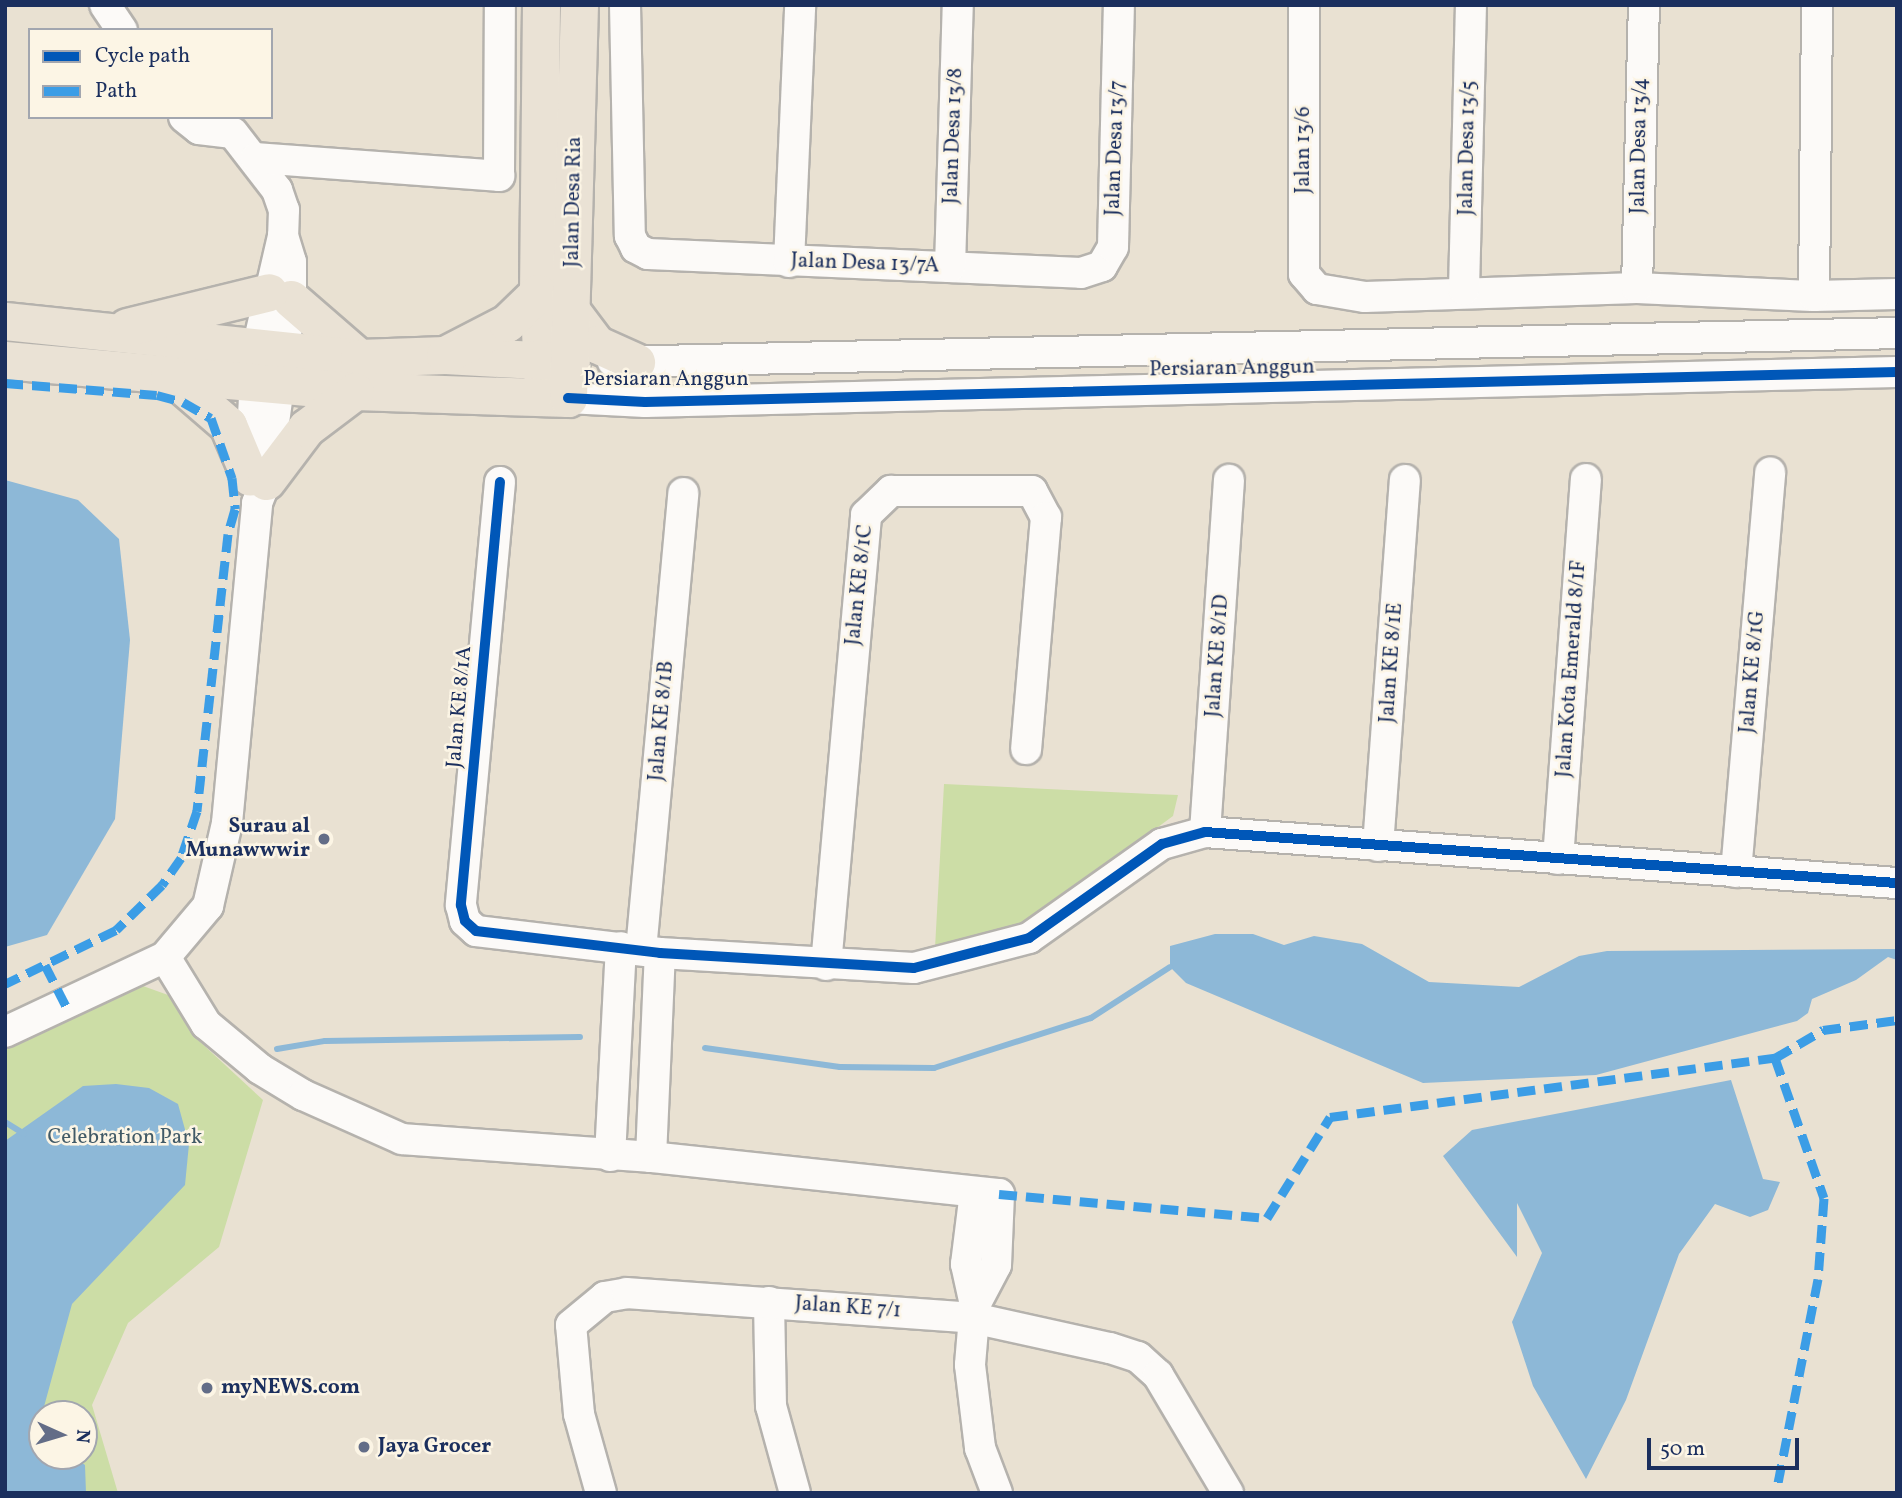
<!DOCTYPE html>
<html>
<head>
<meta charset="utf-8">
<style>
  body { margin:0 }
  #map { position:relative; width:1902px; height:1498px; overflow:hidden; background:#e9e1d2; font-family:Vollkorn,serif }
  div>[style] { position:absolute }
  .green>* { inset:0; background:#ccdda6 }
  .water>* { inset:0; background:#8db8d7 }
  .stream>* { height:6px; margin:-3px; padding:0 3px; transform-origin:3px; border-radius:3px; background:#8db8d7 }
  .roads { filter:drop-shadow(2px 0 #b5b2ad) drop-shadow(-2px 0 #b5b2ad) drop-shadow(0 2px #b5b2ad) drop-shadow(0 -2px #b5b2ad) }
  .minor>* { height:30px; margin:-15px; padding:0 15px; transform-origin:15px; border-radius:15px; background:#fcfaf8 }
  .major>* { height:37px; margin:-18.5px; padding:0 18.5px; transform-origin:18.5px; border-radius:18.5px; background:#eae2d5 }
  .quiet>* { height:9px; margin-top:-4.5px; transform-origin:0; background:repeating-linear-gradient(90deg,#3b9de6 0 18px,transparent 0 27px) }
  .cycleway>* { height:10px; margin:-5px; padding:0 5px; transform-origin:5px; border-radius:5px; background:#0057b8 }
  .dots>* { width:19px; height:19px; translate:-50% -50%; box-sizing:border-box; border:4px solid #fcf5e5; border-radius:50% }
  span { translate:-50% -50%; white-space:nowrap; text-align:center; line-height:1.15; -webkit-text-stroke:5px #fcf5e5; paint-order:stroke }
  .street-label { font-size:21px; color:#1b2f5e }
  .poi-label { font-size:21px; color:#1b2f5e; font-weight:700 }
  .right { translate:-100% -50%; text-align:right }
  .left { translate:0 -50%; text-align:left }
  .park-label { font-size:21px; color:#415a67 }
  .frame { position:absolute; inset:0; border:7px solid #1b2f5e; pointer-events:none }
  .legend { position:absolute; left:28px; top:28px; width:245px; height:91px; box-sizing:border-box; background:#fcf5e5; border:2px solid #a2a6af; margin:0; padding:9px 12px; list-style:none; font-size:21px; color:#1b2f5e }
  .legend li { display:flex; align-items:center; gap:14px; height:35px }
  .legend b { width:35px; border:2px solid #a2a6af }
  .north { position:absolute; left:28px; top:1400px; width:70px; height:70px; box-sizing:border-box; background:#fcf5e5; border:2px solid #a2a6af; border-radius:50%; rotate:94deg; font-size:19px; font-weight:700; line-height:28px; text-align:center; color:#1b2f5e }
  .north::after { content:''; display:block; margin:auto; width:24px; height:32px; background:#636d87; clip-path:polygon(50% 0,100% 100%,50% 72%,0 100%) }
  .scale { position:absolute; left:1647px; top:1438px; width:152px; height:32px; box-sizing:border-box; border:4px solid #1b2f5e; border-top:0; padding-left:9px; font-size:21px; line-height:24px; white-space:nowrap; color:#1b2f5e; -webkit-text-stroke:5px #fcf5e5; paint-order:stroke }
</style>
</head>
<body>
<div id="map">
  <div class="green">
    <div style="clip-path:polygon(944px 784px,1152px 794px,1178px 795px,1173px 816px,1022px 927px,935px 948px)"></div>
    <div style="clip-path:polygon(evenodd,143px 986px,168px 995px,197px 1039px,263px 1100px,219px 1247px,128px 1323px,92px 1405px,118px 1493px,5px 1493px,5px 1047px,123px 991px,143px 986px,42px 1414px,84px 1414px,84px 1456px,42px 1456px,42px 1414px)"></div>
  </div>
  <div class="water">
    <div style="clip-path:polygon(5px 480px,78px 500px,119px 539px,130px 640px,115px 819px,47px 935px,5px 947px)"></div>
    <div style="clip-path:polygon(1215px 934px,1253px 934px,1284px 945px,1314px 936px,1362px 944px,1429px 982px,1519px 987px,1579px 956px,1607px 951px,1897px 949px,1897px 960px,1888px 957px,1856px 980px,1812px 999px,1808px 1013px,1797px 1021px,1596px 1075px,1423px 1083px,1186px 983px,1170px 967px,1170px 946px)"></div>
    <div style="clip-path:polygon(1731px 1080px,1763px 1179px,1780px 1182px,1768px 1210px,1750px 1217px,1715px 1204px,1679px 1254px,1626px 1400px,1586px 1479px,1533px 1386px,1512px 1322px,1542px 1253px,1517px 1203px,1517px 1257px,1443px 1156px,1472px 1130px)"></div>
    <div style="clip-path:polygon(116px 1084px,149px 1088px,178px 1104px,189px 1144px,185px 1185px,72px 1304px,42px 1414px,42px 1456px,72px 1456px,85px 1465px,86px 1493px,5px 1493px,5px 1141px,83px 1086px)"></div>
  </div>
  <div class="stream">
    <div style="left:705px;top:1048px;width:136px;rotate:8deg"></div>
    <div style="left:840px;top:1067px;width:94px;rotate:0.6deg"></div>
    <div style="left:934px;top:1068px;width:165px;rotate:-17.7deg"></div>
    <div style="left:1091px;top:1018px;width:94px;rotate:-32.8deg"></div>
    <div style="left:277px;top:1049px;width:49px;rotate:-9.5deg"></div>
    <div style="left:325px;top:1041px;width:255px;rotate:-0.9deg"></div>
    <div style="left:5px;top:1122px;width:22px;rotate:32deg"></div>
  </div>
  <div class="roads">
    <div class="minor">
      <div style="left:105px;top:5px;width:30px;rotate:56deg"></div>
      <div style="left:625px;top:5px;width:231px;rotate:88.8deg"></div>
      <div style="left:630px;top:236px;width:13px;rotate:63deg"></div>
      <div style="left:636px;top:248px;width:13px;rotate:27deg"></div>
      <div style="left:648px;top:254px;width:433px;rotate:2.5deg"></div>
      <div style="left:1081px;top:273px;width:22px;rotate:-18deg"></div>
      <div style="left:1102px;top:266px;width:22px;rotate:-60deg"></div>
      <div style="left:1113px;top:247px;width:242px;rotate:-88.6deg"></div>
      <div style="left:1304px;top:5px;width:269px;rotate:90deg"></div>
      <div style="left:1304px;top:274px;width:20px;rotate:49deg"></div>
      <div style="left:1317px;top:289px;width:49px;rotate:9.5deg"></div>
      <div style="left:1365px;top:297px;width:272px;rotate:-1.9deg"></div>
      <div style="left:1637px;top:288px;width:177px;rotate:2.6deg"></div>
      <div style="left:1814px;top:296px;width:83px;rotate:-1.4deg"></div>
      <div style="left:184px;top:117px;width:19px;rotate:39deg"></div>
      <div style="left:199px;top:129px;width:34px;rotate:7deg"></div>
      <div style="left:233px;top:133px;width:72px;rotate:52.3deg"></div>
      <div style="left:277px;top:190px;width:21px;rotate:71deg"></div>
      <div style="left:284px;top:210px;width:26px;rotate:92deg"></div>
      <div style="left:283px;top:236px;width:116px;rotate:103deg"></div>
      <div style="left:257px;top:349px;width:116px;rotate:93.5deg"></div>
      <div style="left:256px;top:158px;width:244px;rotate:4.2deg"></div>
      <div style="left:499px;top:176px;width:171px;rotate:-89.7deg"></div>
      <div style="left:789px;top:262px;width:257px;rotate:-87.5deg"></div>
      <div style="left:950px;top:267px;width:262px;rotate:-88.3deg"></div>
      <div style="left:1637px;top:288px;width:283px;rotate:-88.6deg"></div>
      <div style="left:1464px;top:290px;width:285px;rotate:-88.6deg"></div>
      <div style="left:1814px;top:296px;width:291px;rotate:-89.4deg"></div>
      <div style="left:613px;top:362px;width:1284px;rotate:-1.29deg"></div>
      <div style="left:568px;top:398px;width:77px;rotate:3deg"></div>
      <div style="left:645px;top:402px;width:1252px;rotate:-1.37deg"></div>
      <div style="left:500px;top:482px;width:425px;rotate:95.3deg"></div>
      <div style="left:461px;top:905px;width:16px;rotate:76deg"></div>
      <div style="left:465px;top:921px;width:15px;rotate:42deg"></div>
      <div style="left:476px;top:931px;width:185px;rotate:6.8deg"></div>
      <div style="left:660px;top:953px;width:254px;rotate:3.4deg"></div>
      <div style="left:914px;top:968px;width:119px;rotate:-14.6deg"></div>
      <div style="left:1029px;top:938px;width:163px;rotate:-35.3deg"></div>
      <div style="left:1162px;top:844px;width:45px;rotate:-15.6deg"></div>
      <div style="left:1205px;top:832px;width:694px;rotate:4.22deg"></div>
      <div style="left:1205px;top:832px;width:353px;rotate:-86.1deg"></div>
      <div style="left:1378px;top:846px;width:367px;rotate:-85.8deg"></div>
      <div style="left:1558px;top:859px;width:381px;rotate:-85.8deg"></div>
      <div style="left:1736px;top:872px;width:401px;rotate:-85.1deg"></div>
      <div style="left:641px;top:950px;width:459px;rotate:-84.7deg"></div>
      <div style="left:165px;top:957px;width:79px;rotate:58.5deg"></div>
      <div style="left:206px;top:1024px;width:70px;rotate:39.8deg"></div>
      <div style="left:260px;top:1069px;width:50px;rotate:31.2deg"></div>
      <div style="left:303px;top:1095px;width:108px;rotate:24deg"></div>
      <div style="left:402px;top:1139px;width:250px;rotate:4.1deg"></div>
      <div style="left:651px;top:1157px;width:350px;rotate:6.1deg"></div>
      <div style="left:999px;top:1194px;width:71px;rotate:92.4deg"></div>
      <div style="left:996px;top:1265px;width:45px;rotate:117.7deg"></div>
      <div style="left:826px;top:965px;width:452px;rotate:-84.9deg"></div>
      <div style="left:866px;top:515px;width:35px;rotate:-44deg"></div>
      <div style="left:891px;top:491px;width:141px"></div>
      <div style="left:1032px;top:491px;width:30px;rotate:62deg"></div>
      <div style="left:1046px;top:517px;width:233px;rotate:94.9deg"></div>
      <div style="left:5px;top:1032px;width:177px;rotate:-25.1deg"></div>
      <div style="left:165px;top:957px;width:67px;rotate:-49.9deg"></div>
      <div style="left:208px;top:906px;width:85px;rotate:-77.1deg"></div>
      <div style="left:227px;top:823px;width:321px;rotate:-84.6deg"></div>
      <div style="left:257px;top:503px;width:24px;rotate:-68deg"></div>
      <div style="left:266px;top:481px;width:184px;rotate:-82.2deg"></div>
      <div style="left:291px;top:299px;width:37px;rotate:-90deg"></div>
      <div style="left:291px;top:262px;width:27px;rotate:-107deg"></div>
      <div style="left:610px;top:1156px;width:209px;rotate:-87deg"></div>
      <div style="left:651px;top:1157px;width:204px;rotate:-87.5deg"></div>
      <div style="left:975px;top:1192px;width:73px;rotate:97.1deg"></div>
      <div style="left:966px;top:1264px;width:42px;rotate:77.6deg"></div>
      <div style="left:975px;top:1305px;width:60px;rotate:94.8deg"></div>
      <div style="left:970px;top:1365px;width:84px;rotate:83.1deg"></div>
      <div style="left:980px;top:1448px;width:48px;rotate:69.3deg"></div>
      <div style="left:769px;top:1302px;width:104px;rotate:88.9deg"></div>
      <div style="left:771px;top:1406px;width:90px;rotate:74.6deg"></div>
      <div style="left:601px;top:1493px;width:82px;rotate:-105.6deg"></div>
      <div style="left:579px;top:1414px;width:89px;rotate:-95.1deg"></div>
      <div style="left:571px;top:1325px;width:44px;rotate:-39.5deg"></div>
      <div style="left:605px;top:1297px;width:22px;rotate:-10deg"></div>
      <div style="left:627px;top:1293px;width:347px;rotate:4.1deg"></div>
      <div style="left:973px;top:1318px;width:140px;rotate:12.4deg"></div>
      <div style="left:1110px;top:1348px;width:29px;rotate:18deg"></div>
      <div style="left:1138px;top:1357px;width:27px;rotate:42deg"></div>
      <div style="left:1158px;top:1375px;width:137px;rotate:59.3deg"></div>
    </div>
    <div class="major">
      <div style="left:541px;top:5px;width:288px;rotate:90.6deg"></div>
      <div style="left:538px;top:293px;width:94px;rotate:87deg"></div>
      <div style="left:291px;top:299px;width:90px;rotate:40.9deg"></div>
      <div style="left:572px;top:312px;width:40px;rotate:53deg"></div>
      <div style="left:596px;top:344px;width:44px;rotate:24.2deg"></div>
      <div style="left:5px;top:321px;width:356px;rotate:6deg"></div>
      <div style="left:359px;top:358px;width:86px;rotate:-2deg"></div>
      <div style="left:445px;top:355px;width:126px;rotate:3.2deg"></div>
      <div style="left:127px;top:327px;width:146px;rotate:-13.8deg"></div>
      <div style="left:445px;top:355px;width:70px;rotate:-27.3deg"></div>
      <div style="left:507px;top:323px;width:43px;rotate:-44.1deg"></div>
      <div style="left:5px;top:360px;width:351px;rotate:5.1deg"></div>
      <div style="left:355px;top:391px;width:213px;rotate:1.9deg"></div>
      <div style="left:568px;top:398px;width:393px;rotate:-88.4deg"></div>
      <div style="left:169px;top:374px;width:78px;rotate:40.8deg"></div>
      <div style="left:228px;top:425px;width:56px;rotate:67.1deg"></div>
      <div style="left:266px;top:481px;width:66px;rotate:-53deg"></div>
      <div style="left:306px;top:428px;width:61px;rotate:-37.1deg"></div>
    </div>
  </div>
  <div class="quiet">
    <div style="left:5px;top:383px;width:152px;rotate:4.5deg"></div>
    <div style="left:157px;top:395px;width:27px;rotate:15deg"></div>
    <div style="left:183px;top:402px;width:32px;rotate:30deg"></div>
    <div style="left:211px;top:418px;width:64px;rotate:70.7deg"></div>
    <div style="left:232px;top:478px;width:31px;rotate:84deg"></div>
    <div style="left:235px;top:509px;width:26px;rotate:106deg"></div>
    <div style="left:228px;top:534px;width:279px;rotate:96.4deg"></div>
    <div style="left:197px;top:811px;width:50px;rotate:108.8deg"></div>
    <div style="left:181px;top:858px;width:33px;rotate:125deg"></div>
    <div style="left:162px;top:885px;width:64px;rotate:135.6deg"></div>
    <div style="left:116px;top:930px;width:123px;rotate:154.1deg"></div>
    <div style="left:45px;top:965px;width:46px;rotate:62.9deg"></div>
    <div style="left:1775px;top:1058px;width:56px;rotate:-30.3deg"></div>
    <div style="left:1823px;top:1030px;width:75px;rotate:-7.7deg"></div>
    <div style="left:999px;top:1194px;width:269px;rotate:5.1deg"></div>
    <div style="left:1267px;top:1218px;width:119px;rotate:-58deg"></div>
    <div style="left:1330px;top:1117px;width:449px;rotate:-7.6deg"></div>
    <div style="left:1775px;top:1058px;width:148px;rotate:70.7deg"></div>
    <div style="left:1824px;top:1198px;width:81px;rotate:94.2deg"></div>
    <div style="left:1818px;top:1279px;width:218px;rotate:101.1deg"></div>
  </div>
  <div class="cycleway">
    <div style="left:568px;top:398px;width:77px;rotate:3deg"></div>
    <div style="left:645px;top:402px;width:1252px;rotate:-1.37deg"></div>
    <div style="left:500px;top:482px;width:425px;rotate:95.3deg"></div>
    <div style="left:461px;top:905px;width:16px;rotate:76deg"></div>
    <div style="left:465px;top:921px;width:15px;rotate:42deg"></div>
    <div style="left:476px;top:931px;width:185px;rotate:6.8deg"></div>
    <div style="left:660px;top:953px;width:254px;rotate:3.4deg"></div>
    <div style="left:914px;top:968px;width:119px;rotate:-14.6deg"></div>
    <div style="left:1029px;top:938px;width:163px;rotate:-35.3deg"></div>
    <div style="left:1162px;top:844px;width:45px;rotate:-15.6deg"></div>
    <div style="left:1205px;top:832px;width:694px;rotate:4.22deg"></div>
  </div>
  <div class="dots">
    <div style="left:324px;top:839px;background:#636d87"></div>
    <div style="left:207px;top:1388px;background:#636d87"></div>
    <div style="left:364px;top:1447px;background:#636d87"></div>
  </div>
  <div class="street-label">
    <span style="left:954px;top:136px;rotate:-88deg">Jalan Desa 13/8</span>
    <span style="left:1640px;top:146px;rotate:-89deg">Jalan Desa 13/4</span>
    <span style="left:1116px;top:148px;rotate:-88deg">Jalan Desa 13/7</span>
    <span style="left:1468px;top:148px;rotate:-89deg">Jalan Desa 13/5</span>
    <span style="left:1304px;top:150px;rotate:-90deg">Jalan 13/6</span>
    <span style="left:574px;top:202px;rotate:-89deg">Jalan Desa Ria</span>
    <span style="left:865px;top:264px;rotate:2deg">Jalan Desa 13/7A</span>
    <span style="left:1232px;top:369px;rotate:-1deg">Persiaran Anggun</span>
    <span style="left:666px;top:380px">Persiaran Anggun</span>
    <span style="left:860px;top:585px;rotate:-84deg">Jalan KE 8/1C</span>
    <span style="left:1218px;top:656px;rotate:-86deg">Jalan KE 8/1D</span>
    <span style="left:1392px;top:663px;rotate:-86deg">Jalan KE 8/1E</span>
    <span style="left:1572px;top:669px;rotate:-86deg">Jalan Kota Emerald 8/1F</span>
    <span style="left:1753px;top:672px;rotate:-85deg">Jalan KE 8/1G</span>
    <span style="left:460px;top:707px;rotate:-85deg">Jalan KE 8/1A</span>
    <span style="left:662px;top:721px;rotate:-85deg">Jalan KE 8/1B</span>
    <span style="left:848px;top:1308px;rotate:4deg">Jalan KE 7/1</span>
  </div>
  <div class="poi-label">
    <span class="right" style="left:310px;top:839px">Surau al<br>Munawwwir</span>
    <span class="left" style="left:221px;top:1388px">myNEWS.com</span>
    <span class="left" style="left:378px;top:1447px">Jaya Grocer</span>
  </div>
  <div class="park-label">
    <span style="left:125px;top:1138px">Celebration Park</span>
  </div>
  <div class="frame"></div>
  <ul class="legend">
  <li><b style="height:9px;background:#0057b8"></b>Cycle path</li>
  <li><b style="height:9px;background:#3b9de6"></b>Path</li>
  </ul>
  <div class="north">N</div>
  <div class="scale">50 m</div>
</div>
</body>
</html>
